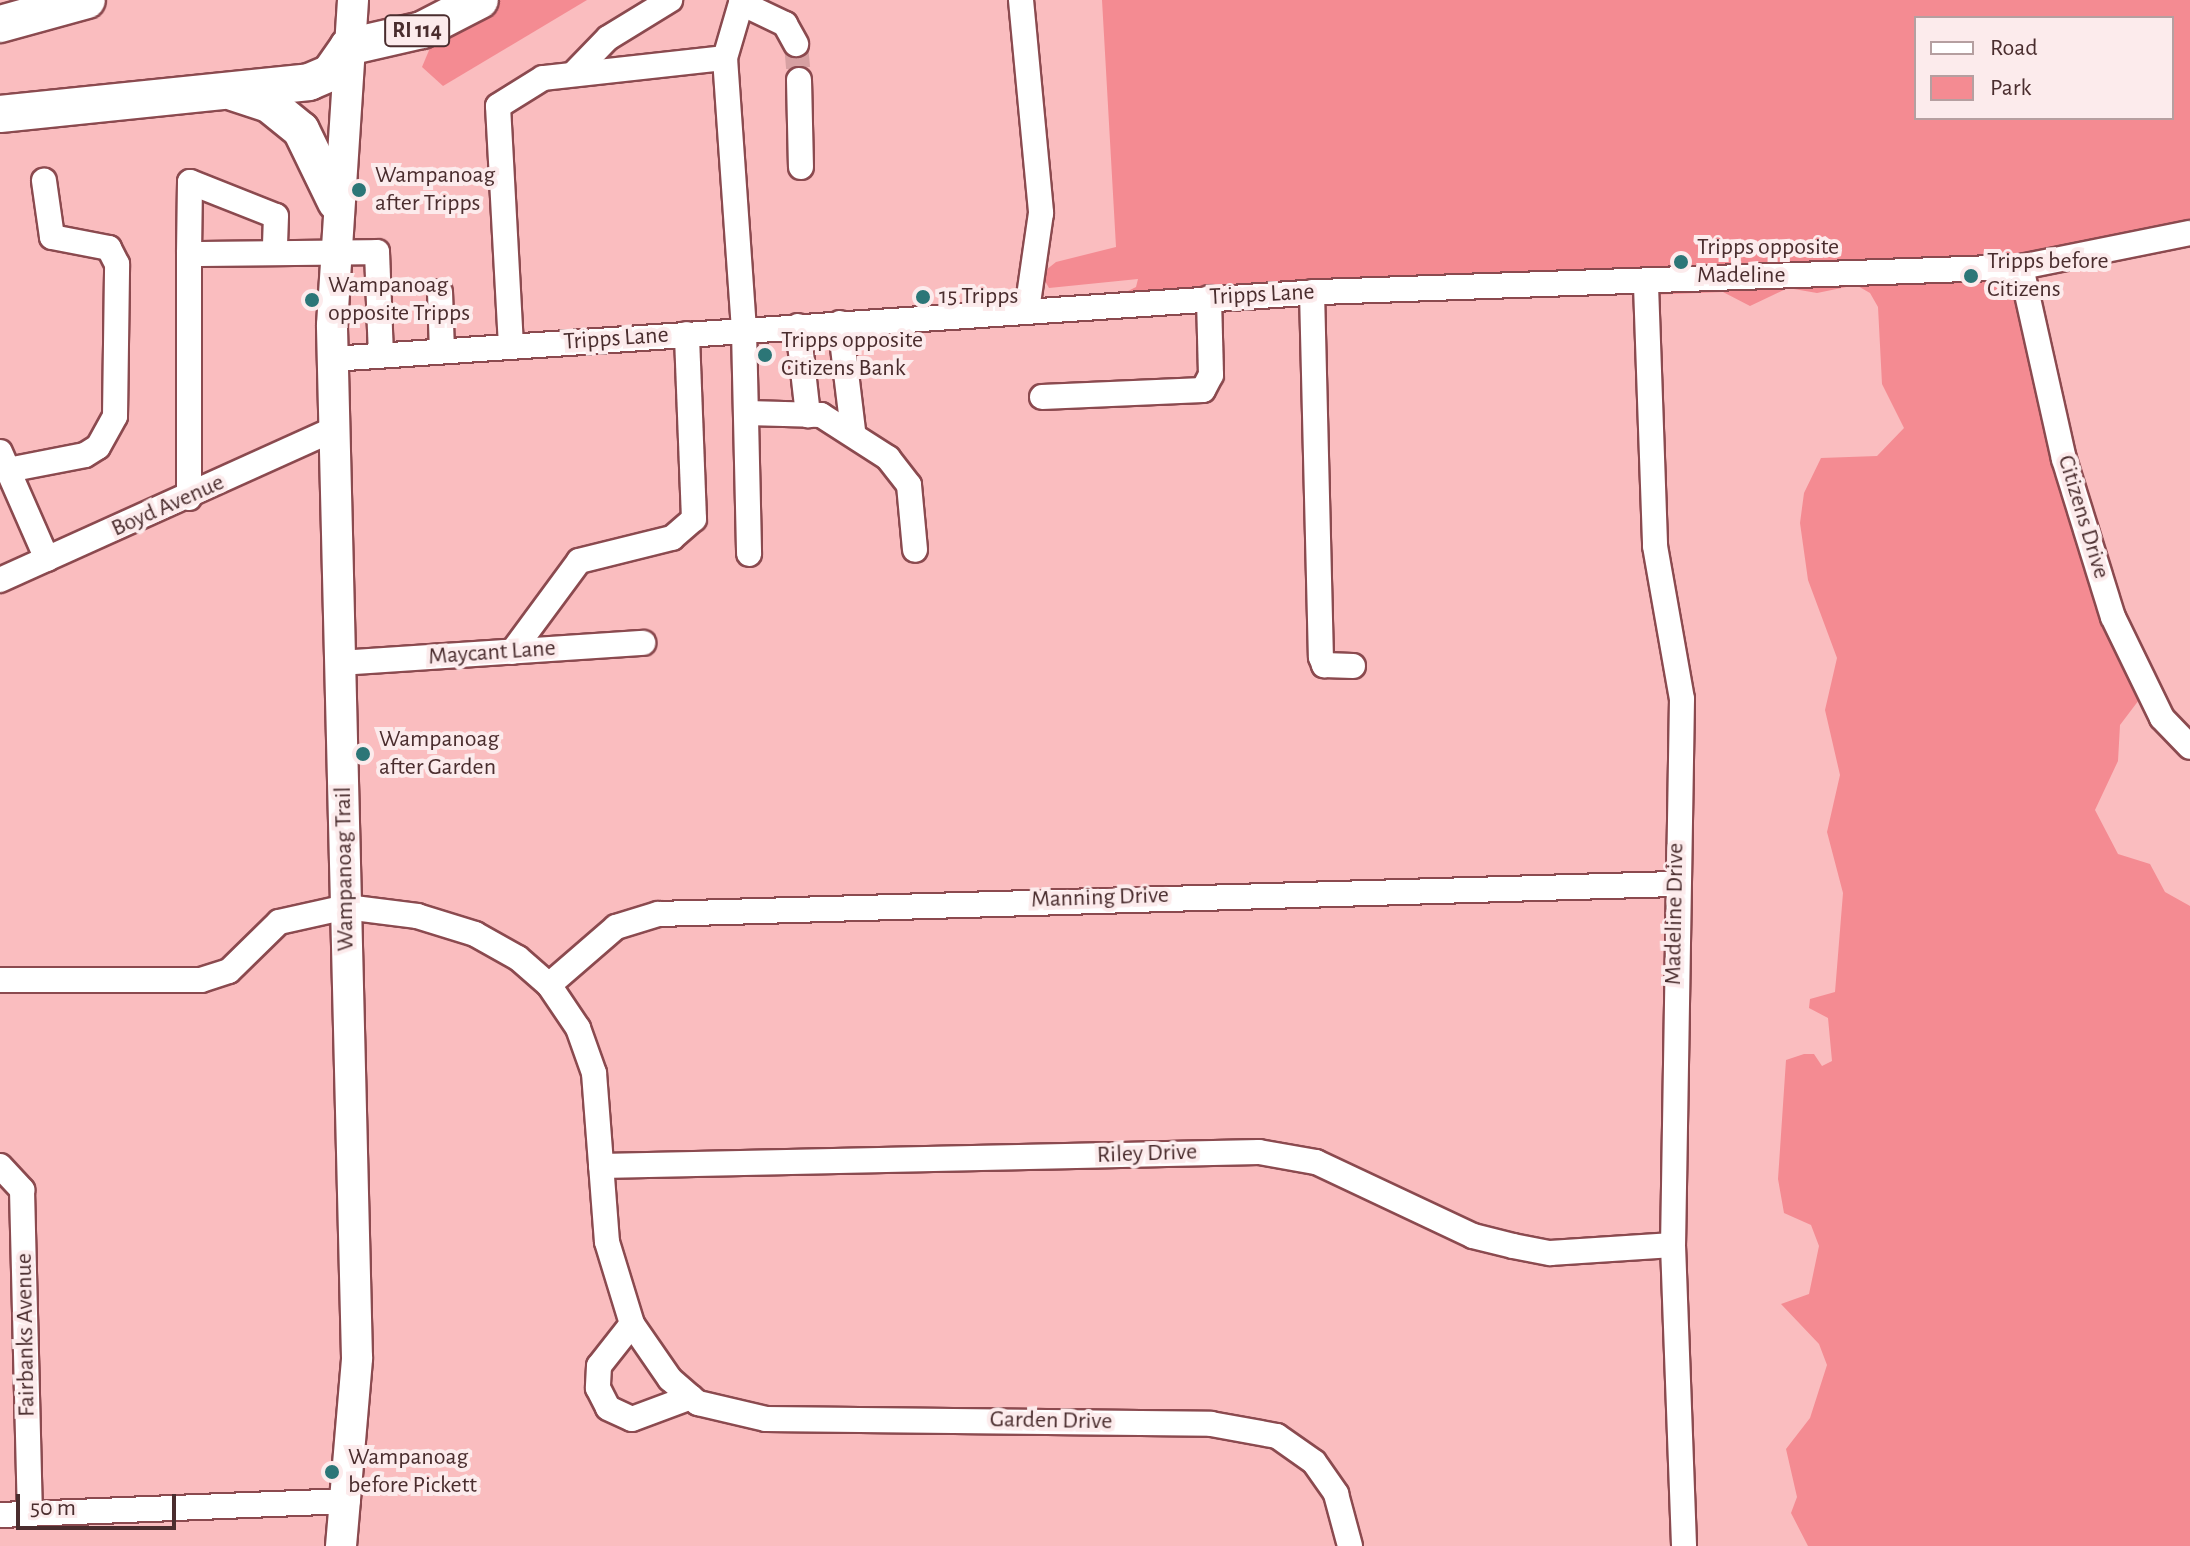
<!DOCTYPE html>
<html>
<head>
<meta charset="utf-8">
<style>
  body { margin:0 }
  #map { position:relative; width:2190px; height:1546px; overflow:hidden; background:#fabdbf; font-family:"Alegreya Sans",sans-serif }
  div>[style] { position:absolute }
  .green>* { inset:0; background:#f48b92 }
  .minor-tunnel>* { height:24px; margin-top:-12px; transform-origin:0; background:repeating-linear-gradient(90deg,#d7a0a2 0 24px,transparent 0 36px) }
  .roads { filter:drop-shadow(2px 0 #8b4a4f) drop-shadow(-2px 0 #8b4a4f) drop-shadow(0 2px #8b4a4f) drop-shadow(0 -2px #8b4a4f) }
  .minor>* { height:24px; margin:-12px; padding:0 12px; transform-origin:12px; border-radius:12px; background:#fff }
  .major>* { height:30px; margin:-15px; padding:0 15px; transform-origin:15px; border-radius:15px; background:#fff }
  .highway>* { height:36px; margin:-18px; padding:0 18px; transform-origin:18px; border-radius:18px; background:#fff }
  .dots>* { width:22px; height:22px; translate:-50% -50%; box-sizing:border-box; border:4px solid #fcebec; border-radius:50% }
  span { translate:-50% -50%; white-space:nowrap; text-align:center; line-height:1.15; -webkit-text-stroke:8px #fcebec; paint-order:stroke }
  .shield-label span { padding:2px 6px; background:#fcebec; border:2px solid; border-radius:6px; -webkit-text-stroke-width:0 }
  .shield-label { font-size:22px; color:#4a2d2e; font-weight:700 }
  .poi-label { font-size:24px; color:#4a2d2e }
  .left { translate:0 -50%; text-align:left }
  .street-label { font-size:24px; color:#4a2d2e }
  .legend { position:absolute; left:1914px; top:16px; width:260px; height:104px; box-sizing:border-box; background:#fcebec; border:2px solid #b59fa0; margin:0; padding:10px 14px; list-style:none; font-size:24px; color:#4a2d2e }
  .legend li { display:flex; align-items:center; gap:16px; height:40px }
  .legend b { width:40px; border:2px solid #b59fa0 }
  .scale { position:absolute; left:16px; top:1494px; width:160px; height:36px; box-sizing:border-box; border:4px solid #4a2d2e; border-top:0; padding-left:10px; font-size:24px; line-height:28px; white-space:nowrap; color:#4a2d2e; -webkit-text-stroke:6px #fcebec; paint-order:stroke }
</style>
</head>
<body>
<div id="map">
  <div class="green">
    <div style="clip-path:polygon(498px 0,587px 0,443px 86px,422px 67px,435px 36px)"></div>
    <div style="clip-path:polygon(evenodd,1102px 0,2190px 0,2190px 225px,2019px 264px,2145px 692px,2120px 725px,2118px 761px,2095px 810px,2118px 854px,2150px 864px,2165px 892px,2190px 906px,2190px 1546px,1808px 1546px,1791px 1513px,1797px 1497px,1786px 1449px,1810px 1418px,1827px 1365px,1819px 1344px,1781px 1304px,1809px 1294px,1819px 1246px,1811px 1225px,1784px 1213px,1778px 1179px,1786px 1060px,1804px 1054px,1814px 1054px,1822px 1066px,1832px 1061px,1828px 1018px,1809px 1008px,1810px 999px,1835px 992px,1843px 893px,1827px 832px,1840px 775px,1825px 710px,1837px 658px,1808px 580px,1800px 523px,1804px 493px,1821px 458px,1877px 456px,1904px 428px,1882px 384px,1878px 307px,1870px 293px,1856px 285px,1817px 293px,1788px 288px,1750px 306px,1723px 292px,1649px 295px,1647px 280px,1110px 300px,1136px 287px,1138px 279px,1049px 288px,1041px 274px,1056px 262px,1116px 247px,1102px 0,1916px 18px,2172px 18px,2172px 118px,1916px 118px,1916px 18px)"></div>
  </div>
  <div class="minor-tunnel">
    <div style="left:796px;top:44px;width:36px;rotate:85deg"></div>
  </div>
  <div class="roads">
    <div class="minor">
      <div style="left:1021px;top:0;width:214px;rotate:84.6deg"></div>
      <div style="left:1041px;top:213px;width:98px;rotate:98.2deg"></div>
      <div style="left:741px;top:3px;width:49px;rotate:25.5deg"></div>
      <div style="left:785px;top:24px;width:23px;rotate:61deg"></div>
      <div style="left:725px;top:58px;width:60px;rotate:-73.7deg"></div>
      <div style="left:575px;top:72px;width:47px;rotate:-45.9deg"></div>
      <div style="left:608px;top:38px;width:73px;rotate:-31.5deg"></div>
      <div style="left:799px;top:80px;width:87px;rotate:88.7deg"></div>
      <div style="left:189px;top:254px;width:72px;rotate:-89.2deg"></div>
      <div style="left:190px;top:182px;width:92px;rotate:21.6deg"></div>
      <div style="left:276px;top:216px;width:37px;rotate:92deg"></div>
      <div style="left:2021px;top:267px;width:197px;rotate:77.4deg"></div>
      <div style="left:2064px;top:459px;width:165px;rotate:72.8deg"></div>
      <div style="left:2113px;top:617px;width:112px;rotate:64.1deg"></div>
      <div style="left:2162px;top:718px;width:40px;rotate:46deg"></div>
      <div style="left:1646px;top:285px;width:261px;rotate:88deg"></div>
      <div style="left:1655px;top:546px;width:155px;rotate:80deg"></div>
      <div style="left:1682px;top:699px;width:546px;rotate:90.94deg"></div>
      <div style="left:1673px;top:1245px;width:301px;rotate:87.9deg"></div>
      <div style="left:440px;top:292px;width:59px;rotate:88.1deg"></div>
      <div style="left:1312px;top:292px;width:365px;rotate:88.6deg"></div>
      <div style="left:1321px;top:657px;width:9px;rotate:69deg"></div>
      <div style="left:1324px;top:665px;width:29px;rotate:2deg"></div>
      <div style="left:840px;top:323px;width:108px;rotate:83.1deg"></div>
      <div style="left:798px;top:326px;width:90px;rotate:83.6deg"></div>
      <div style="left:511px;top:346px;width:240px;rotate:-93.1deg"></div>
      <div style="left:498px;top:106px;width:53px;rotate:-31.9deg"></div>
      <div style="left:543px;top:78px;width:183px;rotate:-6.3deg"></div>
      <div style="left:725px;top:58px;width:273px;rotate:86deg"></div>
      <div style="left:744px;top:330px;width:224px;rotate:88.7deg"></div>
      <div style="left:332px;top:359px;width:990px;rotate:-3.88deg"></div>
      <div style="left:1320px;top:292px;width:701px;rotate:-2.04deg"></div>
      <div style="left:2021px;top:267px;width:172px;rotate:-11.4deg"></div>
      <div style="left:1042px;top:397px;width:161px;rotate:-2.5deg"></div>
      <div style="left:1203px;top:390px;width:17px;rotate:-62deg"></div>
      <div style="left:1211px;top:375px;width:77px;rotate:-91.5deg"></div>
      <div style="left:747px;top:413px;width:74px;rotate:1.5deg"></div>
      <div style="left:821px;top:415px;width:80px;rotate:32.7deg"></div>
      <div style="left:888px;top:458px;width:34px;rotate:52deg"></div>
      <div style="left:909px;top:485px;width:65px;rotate:84.7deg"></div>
      <div style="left:0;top:452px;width:117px;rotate:66.3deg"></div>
      <div style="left:8px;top:470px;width:78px;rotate:-11deg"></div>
      <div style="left:85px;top:455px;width:15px;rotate:-32deg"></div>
      <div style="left:98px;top:447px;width:35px;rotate:-61deg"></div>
      <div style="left:115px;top:416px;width:152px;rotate:-89.2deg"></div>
      <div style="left:117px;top:264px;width:18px;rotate:-117deg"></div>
      <div style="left:109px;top:248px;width:58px;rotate:-169.1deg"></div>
      <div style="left:52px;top:237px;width:57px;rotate:-98.1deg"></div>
      <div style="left:189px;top:498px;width:244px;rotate:-90deg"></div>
      <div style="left:189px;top:254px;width:188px;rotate:-0.6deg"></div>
      <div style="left:377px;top:252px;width:103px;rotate:87.8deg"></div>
      <div style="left:0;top:580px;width:367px;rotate:-24.3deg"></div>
      <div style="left:512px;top:652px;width:113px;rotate:-53.6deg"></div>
      <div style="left:579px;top:561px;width:96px;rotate:-13.9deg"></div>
      <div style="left:672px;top:538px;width:29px;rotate:-41deg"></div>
      <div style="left:694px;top:519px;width:185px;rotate:-92.2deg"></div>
      <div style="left:340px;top:663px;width:304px;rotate:-3.8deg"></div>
      <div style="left:0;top:980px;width:201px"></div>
      <div style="left:201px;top:980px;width:29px;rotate:-18deg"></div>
      <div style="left:229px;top:971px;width:70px;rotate:-44.4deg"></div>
      <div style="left:279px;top:922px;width:69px;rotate:-12.6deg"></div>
      <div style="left:346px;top:907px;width:72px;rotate:7.2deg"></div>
      <div style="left:417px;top:916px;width:61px;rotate:17.2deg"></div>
      <div style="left:475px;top:934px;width:49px;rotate:29.2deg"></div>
      <div style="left:518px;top:958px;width:41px;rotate:41.1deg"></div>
      <div style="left:549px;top:985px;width:52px;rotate:56deg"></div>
      <div style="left:578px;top:1028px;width:48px;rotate:70.4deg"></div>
      <div style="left:594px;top:1073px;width:169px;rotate:85.6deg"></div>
      <div style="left:607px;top:1242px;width:86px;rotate:73deg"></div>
      <div style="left:632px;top:1324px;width:53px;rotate:128.2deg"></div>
      <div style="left:599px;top:1366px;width:22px;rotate:93deg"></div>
      <div style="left:598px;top:1388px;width:22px;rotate:63deg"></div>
      <div style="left:608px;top:1408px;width:26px;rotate:25deg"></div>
      <div style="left:632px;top:1419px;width:63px;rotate:-20.4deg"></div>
      <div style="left:549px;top:985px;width:89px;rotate:-40.9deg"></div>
      <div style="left:616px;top:927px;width:44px;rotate:-17.2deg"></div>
      <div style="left:658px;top:914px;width:1017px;rotate:-1.69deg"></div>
      <div style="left:0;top:1166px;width:33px;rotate:47deg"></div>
      <div style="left:22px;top:1190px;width:325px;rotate:88.6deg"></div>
      <div style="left:601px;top:1166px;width:658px;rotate:-1.22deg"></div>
      <div style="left:1259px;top:1152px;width:58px;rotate:10deg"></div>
      <div style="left:1316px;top:1162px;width:174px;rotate:25.2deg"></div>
      <div style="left:1473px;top:1236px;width:41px;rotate:14deg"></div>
      <div style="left:1513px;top:1246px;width:38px;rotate:11deg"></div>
      <div style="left:1550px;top:1253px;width:123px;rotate:-3.7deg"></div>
      <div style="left:632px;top:1324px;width:67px;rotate:55.4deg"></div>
      <div style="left:670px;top:1379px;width:37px;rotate:41deg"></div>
      <div style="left:698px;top:1403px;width:70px;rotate:13.2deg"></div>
      <div style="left:766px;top:1419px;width:445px;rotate:0.6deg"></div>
      <div style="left:1211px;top:1424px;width:67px;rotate:10.3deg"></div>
      <div style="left:1277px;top:1436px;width:45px;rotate:35.1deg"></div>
      <div style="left:1314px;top:1462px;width:39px;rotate:55deg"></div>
      <div style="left:1336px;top:1494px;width:54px;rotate:74.9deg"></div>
      <div style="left:0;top:1515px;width:348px;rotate:-2.3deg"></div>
    </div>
    <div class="major">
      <div style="left:341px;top:1546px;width:189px;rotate:-85.1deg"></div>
      <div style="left:357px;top:1358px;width:1033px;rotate:-91.39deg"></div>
      <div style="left:332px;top:325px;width:326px;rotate:-86.3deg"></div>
    </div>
    <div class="highway">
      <div style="left:0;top:24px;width:90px;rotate:-15.4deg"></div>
      <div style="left:235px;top:93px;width:36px;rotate:18deg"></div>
      <div style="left:269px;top:104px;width:41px;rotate:39.1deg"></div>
      <div style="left:301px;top:130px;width:80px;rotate:64.1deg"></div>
      <div style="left:0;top:114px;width:311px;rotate:-5.9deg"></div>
      <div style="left:309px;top:82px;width:23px;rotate:-23deg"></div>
      <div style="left:330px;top:73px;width:32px;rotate:-55deg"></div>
      <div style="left:348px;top:47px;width:76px;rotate:-12.9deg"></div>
      <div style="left:422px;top:30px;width:65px;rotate:-27.3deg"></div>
    </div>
  </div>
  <div class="dots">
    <div style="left:359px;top:190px;background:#2c7677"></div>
    <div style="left:1681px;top:262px;background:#2c7677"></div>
    <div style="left:1971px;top:276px;background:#2c7677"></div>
    <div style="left:923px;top:297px;background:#2c7677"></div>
    <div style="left:312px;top:300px;background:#2c7677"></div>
    <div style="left:765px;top:355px;background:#2c7677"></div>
    <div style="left:363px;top:754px;background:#2c7677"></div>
    <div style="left:332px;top:1472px;background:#2c7677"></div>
  </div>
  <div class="shield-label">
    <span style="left:417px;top:31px">RI 114</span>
  </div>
  <div class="poi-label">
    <span class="left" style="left:375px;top:190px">Wampanoag<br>after Tripps</span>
    <span class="left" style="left:1697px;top:262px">Tripps opposite<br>Madeline</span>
    <span class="left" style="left:1987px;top:276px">Tripps before<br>Citizens</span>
    <span class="left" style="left:328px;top:300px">Wampanoag<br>opposite Tripps</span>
    <span class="left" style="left:939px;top:297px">15 Tripps</span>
    <span class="left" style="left:781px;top:355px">Tripps opposite<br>Citizens Bank</span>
    <span class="left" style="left:379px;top:754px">Wampanoag<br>after Garden</span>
    <span class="left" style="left:348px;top:1472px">Wampanoag<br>before Pickett</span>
  </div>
  <div class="street-label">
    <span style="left:1262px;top:295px;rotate:-3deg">Tripps Lane</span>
    <span style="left:616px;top:339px;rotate:-4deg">Tripps Lane</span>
    <span style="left:168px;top:506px;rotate:-24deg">Boyd Avenue</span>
    <span style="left:2083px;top:517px;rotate:73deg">Citizens Drive</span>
    <span style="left:492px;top:653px;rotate:-4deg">Maycant Lane</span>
    <span style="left:345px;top:869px;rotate:-91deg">Wampanoag Trail</span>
    <span style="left:1100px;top:898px;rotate:-2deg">Manning Drive</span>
    <span style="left:1675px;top:914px;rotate:-89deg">Madeline Drive</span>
    <span style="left:1147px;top:1154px;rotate:-2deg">Riley Drive</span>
    <span style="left:26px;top:1335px;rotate:-91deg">Fairbanks Avenue</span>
    <span style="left:1051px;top:1421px;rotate:1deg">Garden Drive</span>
  </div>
  <ul class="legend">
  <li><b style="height:10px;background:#fff"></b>Road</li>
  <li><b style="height:22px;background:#f48b92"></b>Park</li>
  </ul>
  <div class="scale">50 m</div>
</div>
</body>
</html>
